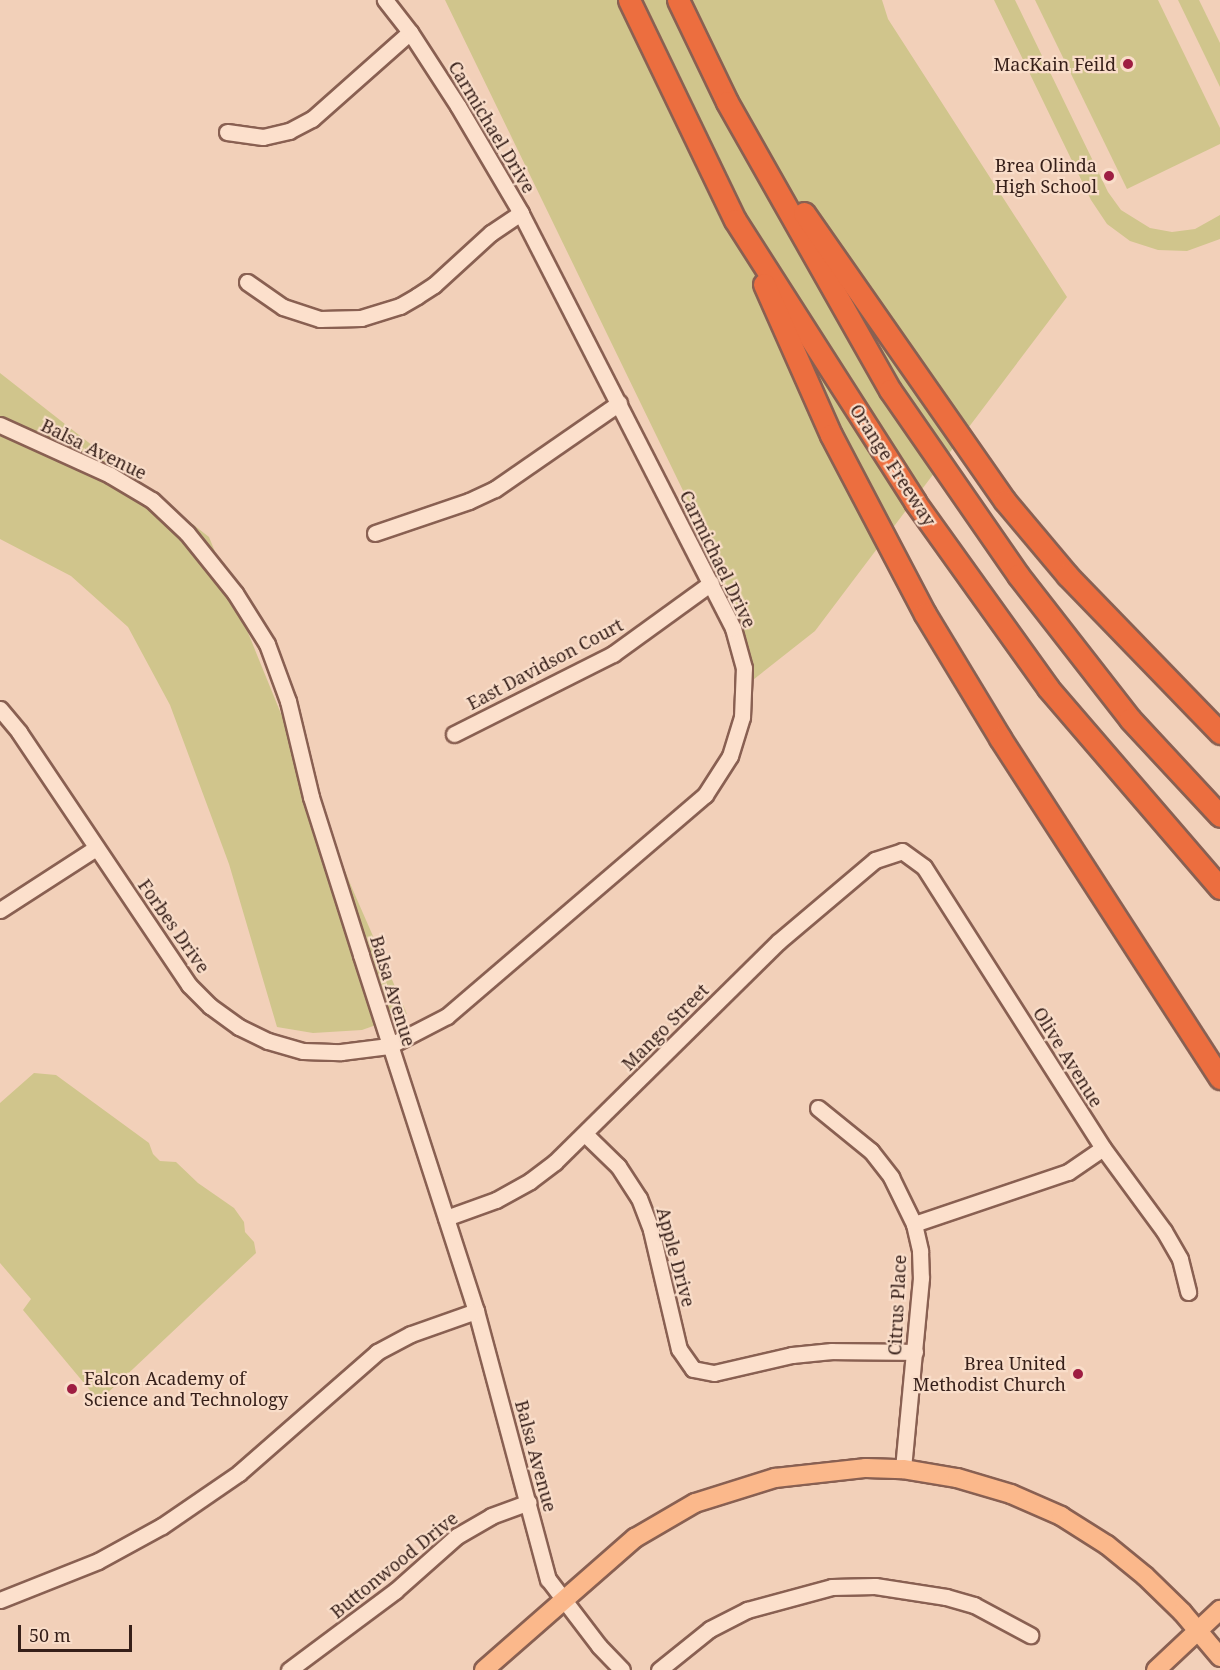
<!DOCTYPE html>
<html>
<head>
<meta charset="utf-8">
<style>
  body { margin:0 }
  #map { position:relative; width:1220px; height:1670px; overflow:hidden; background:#f2d0b9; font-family:"Noto Serif",serif }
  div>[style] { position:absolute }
  .green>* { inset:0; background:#d0c58c }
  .roads { filter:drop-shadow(2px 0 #896052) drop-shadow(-2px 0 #896052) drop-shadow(0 2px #896052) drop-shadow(0 -2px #896052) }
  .minor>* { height:15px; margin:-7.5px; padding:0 7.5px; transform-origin:7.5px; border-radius:7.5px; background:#fce0cc }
  .major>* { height:18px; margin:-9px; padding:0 9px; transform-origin:9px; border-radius:9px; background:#fbb88b }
  .highway>* { height:21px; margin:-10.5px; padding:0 10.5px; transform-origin:10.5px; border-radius:10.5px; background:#ec6e3f }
  .dots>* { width:16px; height:16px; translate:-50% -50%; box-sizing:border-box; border:3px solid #f9ddc9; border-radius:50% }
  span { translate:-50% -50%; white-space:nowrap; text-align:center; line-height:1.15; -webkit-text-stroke:4.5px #f9ddc9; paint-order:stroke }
  .poi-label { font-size:18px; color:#361f19 }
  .right { translate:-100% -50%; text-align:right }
  .left { translate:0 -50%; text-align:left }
  .street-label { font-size:18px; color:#361f19 }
  .scale { position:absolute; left:18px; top:1625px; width:114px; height:27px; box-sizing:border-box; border:3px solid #361f19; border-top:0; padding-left:8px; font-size:18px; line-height:21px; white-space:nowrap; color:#361f19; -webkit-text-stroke:4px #f9ddc9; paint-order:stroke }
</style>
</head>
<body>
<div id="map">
  <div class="green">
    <div style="clip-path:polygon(445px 0,882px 0,888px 19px,1067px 297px,815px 631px,739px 691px,723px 573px)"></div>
    <div style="clip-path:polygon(994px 0,1015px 0,1108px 192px,1121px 210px,1150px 228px,1172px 232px,1195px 229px,1220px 215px,1220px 239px,1187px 251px,1158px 250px,1130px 241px,1107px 224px,1091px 200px)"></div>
    <div style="clip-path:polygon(1035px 0,1158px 0,1220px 128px,1220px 144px,1127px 189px)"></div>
    <div style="clip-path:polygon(1178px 0,1199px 0,1220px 43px,1220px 87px)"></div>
    <div style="clip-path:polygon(0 373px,209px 537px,352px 888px,407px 1014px,362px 1030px,313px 1033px,277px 1027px,229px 864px,170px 705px,128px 627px,71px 576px,0 539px)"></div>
    <div style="clip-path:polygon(34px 1073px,56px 1075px,149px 1143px,153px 1154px,160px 1161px,176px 1162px,198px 1183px,234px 1208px,244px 1222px,245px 1232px,254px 1242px,256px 1253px,99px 1401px,23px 1310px,31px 1299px,0 1263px,0 1103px)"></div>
  </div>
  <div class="roads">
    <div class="minor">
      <div style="left:227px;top:132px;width:36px;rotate:8deg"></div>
      <div style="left:263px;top:137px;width:27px;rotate:-13deg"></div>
      <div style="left:289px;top:131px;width:26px;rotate:-28deg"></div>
      <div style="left:312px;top:119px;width:131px;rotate:-41.6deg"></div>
      <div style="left:247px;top:282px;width:44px;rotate:34.8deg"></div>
      <div style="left:283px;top:307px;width:39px;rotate:18deg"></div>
      <div style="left:320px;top:319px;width:41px;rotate:-1.4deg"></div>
      <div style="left:361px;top:318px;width:41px;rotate:-17.1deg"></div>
      <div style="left:400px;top:306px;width:20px;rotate:-30deg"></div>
      <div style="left:417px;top:296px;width:20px;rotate:-33deg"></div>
      <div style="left:434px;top:285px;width:77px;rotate:-42.4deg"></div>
      <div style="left:491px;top:233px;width:36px;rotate:-34deg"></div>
      <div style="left:0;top:425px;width:121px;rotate:24.4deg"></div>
      <div style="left:110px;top:475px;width:49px;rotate:30.8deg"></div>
      <div style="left:152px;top:500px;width:48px;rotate:43.3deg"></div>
      <div style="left:187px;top:533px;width:77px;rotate:51.3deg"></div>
      <div style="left:235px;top:593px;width:60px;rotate:57.9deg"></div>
      <div style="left:267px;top:644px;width:61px;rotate:69.8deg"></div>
      <div style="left:288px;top:701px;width:99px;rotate:76.5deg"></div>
      <div style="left:311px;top:797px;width:166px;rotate:72.4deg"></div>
      <div style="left:361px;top:955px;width:374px;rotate:72.1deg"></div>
      <div style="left:476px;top:1311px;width:278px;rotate:75deg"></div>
      <div style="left:548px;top:1579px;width:84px;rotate:52.7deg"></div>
      <div style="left:599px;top:1646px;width:33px;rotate:46deg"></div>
      <div style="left:375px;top:533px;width:99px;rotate:-18.8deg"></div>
      <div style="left:469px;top:501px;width:29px;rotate:-25deg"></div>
      <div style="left:495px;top:489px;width:151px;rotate:-34.7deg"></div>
      <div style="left:0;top:709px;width:30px;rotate:50deg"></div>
      <div style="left:19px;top:732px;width:305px;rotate:56.1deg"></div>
      <div style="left:189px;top:985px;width:30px;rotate:45deg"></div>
      <div style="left:210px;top:1006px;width:36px;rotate:36deg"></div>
      <div style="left:239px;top:1027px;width:32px;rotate:26deg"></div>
      <div style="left:268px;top:1041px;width:36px;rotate:16deg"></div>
      <div style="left:303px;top:1051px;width:38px;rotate:2deg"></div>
      <div style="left:341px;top:1052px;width:48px;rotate:-7.1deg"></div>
      <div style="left:389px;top:1046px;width:65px;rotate:-27.3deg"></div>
      <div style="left:447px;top:1016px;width:340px;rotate:-40.6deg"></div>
      <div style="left:705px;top:795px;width:46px;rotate:-57.3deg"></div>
      <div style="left:730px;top:756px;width:41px;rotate:-72.9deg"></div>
      <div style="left:742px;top:717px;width:49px;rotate:-87.7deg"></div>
      <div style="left:744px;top:668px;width:41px;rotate:-105.4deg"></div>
      <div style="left:733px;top:628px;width:466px;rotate:-117.1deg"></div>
      <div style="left:521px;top:213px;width:124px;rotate:-120.5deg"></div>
      <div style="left:458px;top:106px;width:88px;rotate:-123deg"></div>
      <div style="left:410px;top:32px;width:41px;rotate:-128deg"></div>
      <div style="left:454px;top:734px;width:178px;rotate:-26.7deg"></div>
      <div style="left:613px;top:654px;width:121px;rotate:-35.9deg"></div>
      <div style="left:0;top:910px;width:114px;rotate:-32.9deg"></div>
      <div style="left:818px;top:1108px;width:68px;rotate:39.1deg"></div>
      <div style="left:871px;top:1151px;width:33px;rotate:52deg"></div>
      <div style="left:891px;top:1177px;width:52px;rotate:63.9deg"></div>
      <div style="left:914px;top:1224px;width:28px;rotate:77deg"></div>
      <div style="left:920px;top:1251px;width:27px;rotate:88deg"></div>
      <div style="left:921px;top:1278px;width:192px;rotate:95.4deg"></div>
      <div style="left:585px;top:1134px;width:46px;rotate:44.1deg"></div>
      <div style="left:618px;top:1166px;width:38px;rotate:57deg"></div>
      <div style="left:639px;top:1198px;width:34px;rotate:69deg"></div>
      <div style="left:651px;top:1230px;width:122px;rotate:76.8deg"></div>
      <div style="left:679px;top:1349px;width:24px;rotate:55deg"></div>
      <div style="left:693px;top:1369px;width:21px;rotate:11deg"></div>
      <div style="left:714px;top:1373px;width:80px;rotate:-13deg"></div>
      <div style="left:792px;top:1355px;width:40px;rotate:-5.7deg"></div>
      <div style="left:832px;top:1351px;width:83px;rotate:0.7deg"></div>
      <div style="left:446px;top:1218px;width:53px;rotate:-19.8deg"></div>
      <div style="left:496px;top:1200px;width:39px;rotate:-29deg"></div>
      <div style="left:530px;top:1181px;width:31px;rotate:-37deg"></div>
      <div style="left:555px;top:1162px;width:313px;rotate:-44.6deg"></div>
      <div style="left:778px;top:942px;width:127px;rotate:-40.2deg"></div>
      <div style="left:875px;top:860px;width:28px;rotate:-18deg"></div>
      <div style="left:902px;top:851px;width:27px;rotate:36deg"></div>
      <div style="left:924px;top:867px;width:333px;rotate:57.5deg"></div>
      <div style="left:1103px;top:1148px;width:103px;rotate:53.7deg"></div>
      <div style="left:1164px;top:1231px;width:32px;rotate:60deg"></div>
      <div style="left:1180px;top:1259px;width:34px;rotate:76deg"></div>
      <div style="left:914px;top:1224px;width:163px;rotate:-18.7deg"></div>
      <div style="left:1068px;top:1172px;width:42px;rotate:-34.4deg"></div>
      <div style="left:0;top:1600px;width:105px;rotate:-21.7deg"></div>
      <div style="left:98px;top:1561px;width:73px;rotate:-28.7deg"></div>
      <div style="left:162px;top:1526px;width:93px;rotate:-34.5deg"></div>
      <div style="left:239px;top:1473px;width:184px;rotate:-41.2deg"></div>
      <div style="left:377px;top:1352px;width:38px;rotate:-28deg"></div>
      <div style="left:411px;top:1334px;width:69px;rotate:-19.5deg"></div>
      <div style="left:289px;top:1670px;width:132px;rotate:-36.7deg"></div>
      <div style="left:395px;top:1591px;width:83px;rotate:-41.6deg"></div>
      <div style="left:457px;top:1536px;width:39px;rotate:-30deg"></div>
      <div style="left:491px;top:1516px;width:40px;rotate:-20.2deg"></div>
      <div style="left:659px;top:1670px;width:65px;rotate:-38.8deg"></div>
      <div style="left:710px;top:1629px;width:42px;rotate:-27.2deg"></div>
      <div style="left:747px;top:1610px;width:88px;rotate:-15.1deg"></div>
      <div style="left:832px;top:1587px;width:43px;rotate:-1.3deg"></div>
      <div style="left:875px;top:1586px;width:72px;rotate:8.8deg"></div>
      <div style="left:946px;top:1597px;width:29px;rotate:16deg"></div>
      <div style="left:974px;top:1605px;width:64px;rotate:28.2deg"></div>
    </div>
    <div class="major">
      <div style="left:484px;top:1670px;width:201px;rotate:-41.2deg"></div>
      <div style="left:635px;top:1538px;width:69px;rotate:-30.3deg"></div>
      <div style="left:695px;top:1503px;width:84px;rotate:-17.4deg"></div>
      <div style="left:775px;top:1478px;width:92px;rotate:-6.3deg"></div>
      <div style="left:866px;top:1468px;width:37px;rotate:2deg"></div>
      <div style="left:903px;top:1469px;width:55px;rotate:9.5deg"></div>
      <div style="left:957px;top:1478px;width:56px;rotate:16.5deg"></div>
      <div style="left:1011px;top:1494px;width:55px;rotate:23.7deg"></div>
      <div style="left:1061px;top:1516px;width:54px;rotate:32.2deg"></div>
      <div style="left:1107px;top:1545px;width:49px;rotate:39.2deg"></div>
      <div style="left:1145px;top:1576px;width:52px;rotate:44.2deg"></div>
      <div style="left:1182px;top:1612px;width:59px;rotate:49.8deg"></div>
      <div style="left:1156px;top:1670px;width:88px;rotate:-43.2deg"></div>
    </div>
    <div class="highway">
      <div style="left:629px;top:0;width:244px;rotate:64.3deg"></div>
      <div style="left:735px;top:220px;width:335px;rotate:57.4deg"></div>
      <div style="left:915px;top:502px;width:229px;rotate:54.4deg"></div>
      <div style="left:1048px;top:688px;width:264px;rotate:49.3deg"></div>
      <div style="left:678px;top:0;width:113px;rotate:64.3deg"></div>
      <div style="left:727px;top:102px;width:331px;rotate:60.5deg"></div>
      <div style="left:890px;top:390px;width:225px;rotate:55.3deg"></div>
      <div style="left:1018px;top:575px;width:182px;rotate:52.1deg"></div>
      <div style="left:1130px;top:719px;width:132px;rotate:47.1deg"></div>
      <div style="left:804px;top:213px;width:351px;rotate:55.1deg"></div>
      <div style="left:1005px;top:501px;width:97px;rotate:50deg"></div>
      <div style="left:1067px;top:575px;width:220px;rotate:45.9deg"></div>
      <div style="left:764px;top:284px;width:165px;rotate:66.1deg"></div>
      <div style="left:831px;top:435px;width:202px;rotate:62.3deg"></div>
      <div style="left:925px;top:614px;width:145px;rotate:58.8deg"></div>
      <div style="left:1000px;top:738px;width:405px;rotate:57.1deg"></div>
    </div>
  </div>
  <div class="dots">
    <div style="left:1128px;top:64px;background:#9e1d42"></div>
    <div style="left:1109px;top:176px;background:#9e1d42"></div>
    <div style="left:1078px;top:1374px;background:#9e1d42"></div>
    <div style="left:72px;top:1389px;background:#9e1d42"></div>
  </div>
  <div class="poi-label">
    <span class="right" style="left:1116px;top:64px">MacKain Feild</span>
    <span class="right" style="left:1097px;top:176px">Brea Olinda<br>High School</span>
    <span class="right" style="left:1066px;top:1374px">Brea United<br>Methodist Church</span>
    <span class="left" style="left:84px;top:1389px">Falcon Academy of<br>Science and Technology</span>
  </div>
  <div class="street-label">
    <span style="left:492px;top:127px;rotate:59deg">Carmichael Drive</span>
    <span style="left:94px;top:449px;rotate:26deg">Balsa Avenue</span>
    <span style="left:893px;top:465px;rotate:57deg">Orange Freeway</span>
    <span style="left:718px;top:559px;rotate:64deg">Carmichael Drive</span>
    <span style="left:545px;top:664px;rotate:-28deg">East Davidson Court</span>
    <span style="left:174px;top:926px;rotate:55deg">Forbes Drive</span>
    <span style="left:393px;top:991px;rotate:73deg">Balsa Avenue</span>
    <span style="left:665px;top:1027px;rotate:-45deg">Mango Street</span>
    <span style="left:1068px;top:1057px;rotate:58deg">Olive Avenue</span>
    <span style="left:676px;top:1257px;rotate:75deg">Apple Drive</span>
    <span style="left:897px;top:1305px;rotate:-87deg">Citrus Place</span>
    <span style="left:536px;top:1456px;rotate:75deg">Balsa Avenue</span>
    <span style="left:394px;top:1565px;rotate:-39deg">Buttonwood Drive</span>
  </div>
  <div class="scale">50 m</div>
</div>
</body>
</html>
